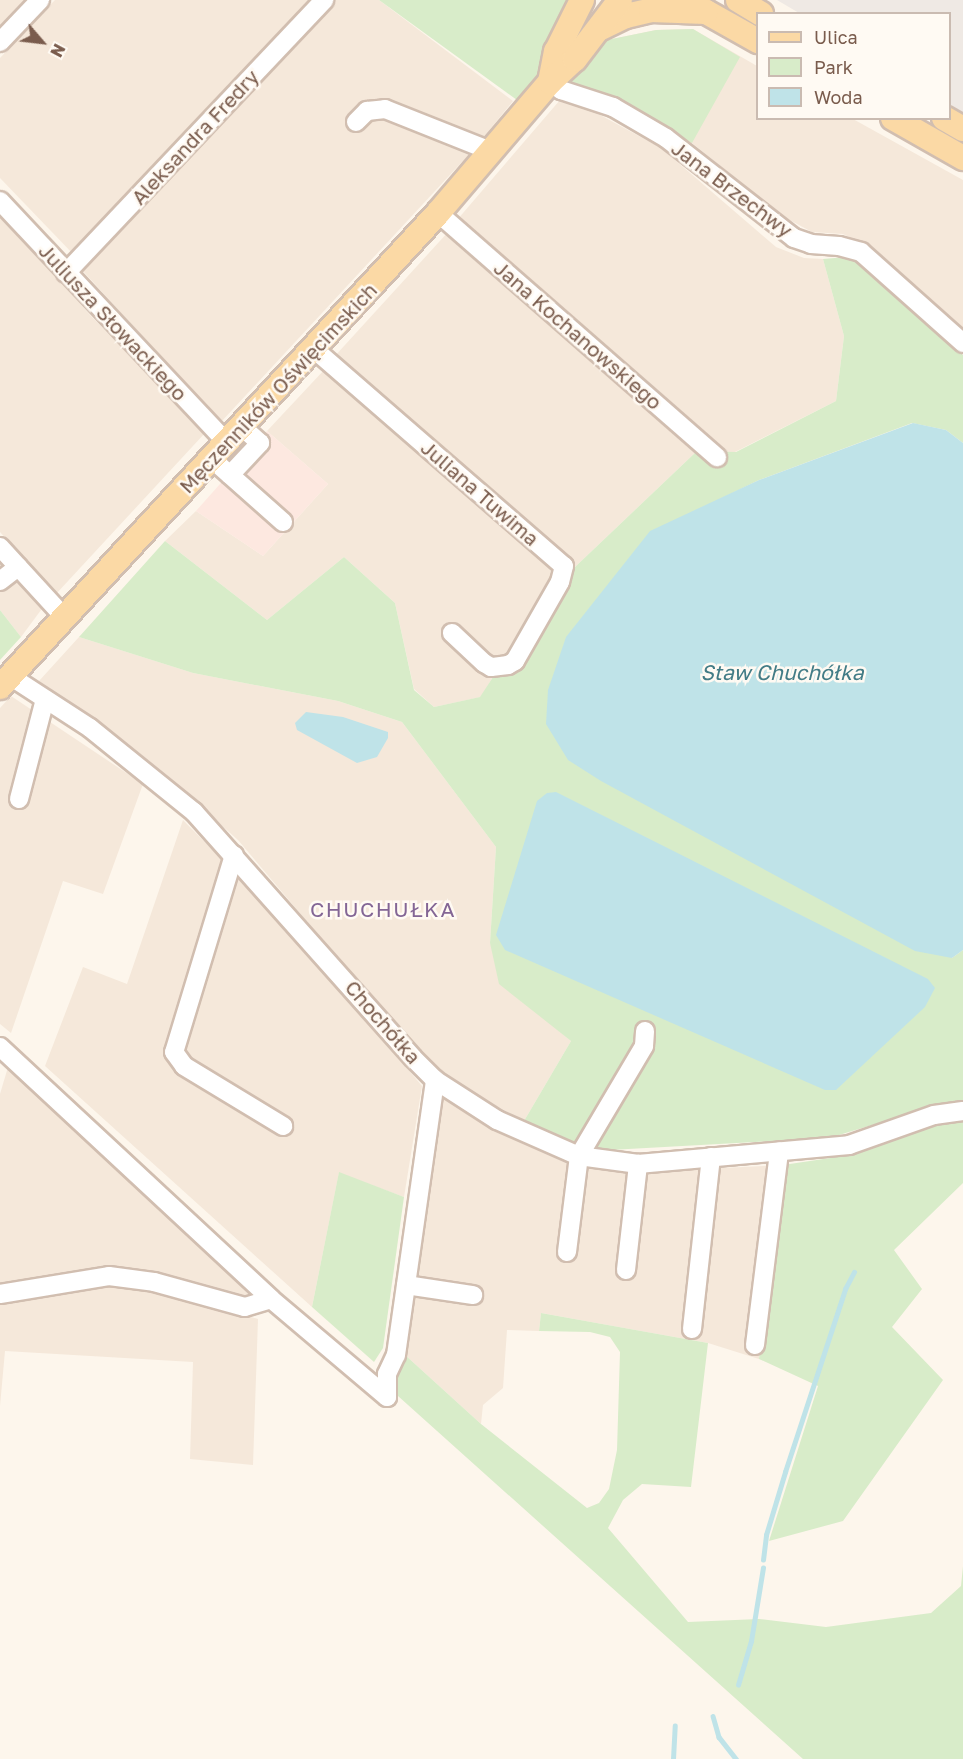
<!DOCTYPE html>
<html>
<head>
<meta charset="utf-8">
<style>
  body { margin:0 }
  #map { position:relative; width:963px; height:1759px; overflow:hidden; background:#fdf6ec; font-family:"Golos Text",sans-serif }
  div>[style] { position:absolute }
  .residential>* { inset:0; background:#f5e8da }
  .commercial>* { inset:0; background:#fde8e0 }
  .industrial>* { inset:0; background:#efe9e4 }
  .green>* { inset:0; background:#d8ecc9 }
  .water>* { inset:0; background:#bfe3e8 }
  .stream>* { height:4.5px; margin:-2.25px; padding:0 2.25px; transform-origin:2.25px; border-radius:2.25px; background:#bfe3e8 }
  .roads { filter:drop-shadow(2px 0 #d1beb0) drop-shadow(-2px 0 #d1beb0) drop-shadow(0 2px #d1beb0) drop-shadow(0 -2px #d1beb0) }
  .minor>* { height:18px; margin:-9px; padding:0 9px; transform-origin:9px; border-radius:9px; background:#fff }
  .major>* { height:24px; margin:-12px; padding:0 12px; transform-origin:12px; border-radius:12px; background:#fbd9a5 }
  span { translate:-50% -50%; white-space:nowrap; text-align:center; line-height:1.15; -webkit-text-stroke:5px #fffaf3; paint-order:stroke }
  .street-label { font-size:20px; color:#7a5c4d }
  .water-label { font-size:21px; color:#437c86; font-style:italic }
  .neighbourhood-label { font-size:21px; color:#846695; letter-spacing:1.5px }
  .legend { position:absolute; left:756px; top:12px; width:195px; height:108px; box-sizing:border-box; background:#fffaf3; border:2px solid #cabbb1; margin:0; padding:8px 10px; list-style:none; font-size:18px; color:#7a5c4d }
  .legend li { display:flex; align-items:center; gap:12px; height:30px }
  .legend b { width:30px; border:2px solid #cabbb1 }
  .north { position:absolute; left:12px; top:12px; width:60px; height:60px; -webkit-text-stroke:4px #fffaf3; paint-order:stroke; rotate:118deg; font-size:16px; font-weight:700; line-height:24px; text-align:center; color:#7a5c4d }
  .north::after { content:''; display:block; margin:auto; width:21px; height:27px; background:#7a5c4d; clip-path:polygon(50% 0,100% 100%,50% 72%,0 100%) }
</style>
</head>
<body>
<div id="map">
  <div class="residential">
    <div style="clip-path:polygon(0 0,32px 0,0 34px)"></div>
    <div style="clip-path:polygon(55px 0,315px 0,75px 256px,0 178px,0 58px)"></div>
    <div style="clip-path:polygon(330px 0,379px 0,513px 101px,473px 150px,221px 422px,82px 270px)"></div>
    <div style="clip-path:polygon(693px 29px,757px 66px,758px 118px,853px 119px,963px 180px,963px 330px,871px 248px,843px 234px,812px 232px,784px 217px,692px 143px,639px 114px,607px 40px,656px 30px)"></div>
    <div style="clip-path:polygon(560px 100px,580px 104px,661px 148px,776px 247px,804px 258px,823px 259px,844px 336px,836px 401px,735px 452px,720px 452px,457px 220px)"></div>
    <div style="clip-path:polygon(0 213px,91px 316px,205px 433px,56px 594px,0 532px)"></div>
    <div style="clip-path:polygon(449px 231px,697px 451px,575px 567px,334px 357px)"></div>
    <div style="clip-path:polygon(325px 369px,555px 572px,481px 697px,434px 707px,414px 689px,395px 603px,344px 557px,267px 620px,165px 541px,196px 511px,263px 556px,328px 484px,267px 431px)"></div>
    <div style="clip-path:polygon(0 556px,44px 606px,21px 637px,0 610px)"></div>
    <div style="clip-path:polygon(79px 637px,193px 673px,338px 701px,402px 722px,496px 847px,490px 943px,545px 1019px,571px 1041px,524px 1121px,446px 1079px,421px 1056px,238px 840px,143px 756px,39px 681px)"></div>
    <div style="clip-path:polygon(11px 696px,143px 784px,103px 894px,63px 881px,11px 1033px,0 1024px,0 708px)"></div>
    <div style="clip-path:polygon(183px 820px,283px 921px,422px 1086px,404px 1197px,339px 1173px,312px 1307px,45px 1066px,83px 967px,127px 984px)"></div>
    <div style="clip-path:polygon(8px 1067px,253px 1292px,244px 1301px,158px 1277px,0 1286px,0 1094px)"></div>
    <div style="clip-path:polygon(441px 1091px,635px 1172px,783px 1165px,759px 1359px,708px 1343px,541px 1313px,539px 1331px,507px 1330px,503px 1388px,483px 1405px,481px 1424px,404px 1354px)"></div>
    <div style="clip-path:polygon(113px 1283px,155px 1287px,258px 1319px,253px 1465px,190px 1459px,193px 1362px,5px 1351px,0 1406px,0 1301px)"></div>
  </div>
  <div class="commercial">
    <div style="clip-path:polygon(267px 431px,328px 484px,263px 556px,196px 511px)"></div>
  </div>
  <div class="industrial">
    <div style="clip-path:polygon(777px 0,963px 0,963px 114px,950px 106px,950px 14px,799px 13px)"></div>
  </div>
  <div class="green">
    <div style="clip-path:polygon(379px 0,566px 0,566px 4px,534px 85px,521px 103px)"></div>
    <div style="clip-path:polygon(693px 29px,740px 57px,692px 143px,639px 114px,568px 84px,607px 40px,656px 30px)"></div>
    <div style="clip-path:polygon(846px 257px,865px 267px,963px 355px,963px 443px,946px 430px,912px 423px,759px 480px,712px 503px,952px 958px,963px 950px,963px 1103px,945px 1103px,829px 1138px,592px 1151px,524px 1121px,571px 1041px,499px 984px,490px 943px,496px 847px,402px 722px,338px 701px,193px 673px,79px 637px,165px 541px,267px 620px,344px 557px,395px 603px,414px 690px,434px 707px,480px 697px,493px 677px,512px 674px,527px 656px,575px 567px,697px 451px,736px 452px,836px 401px,844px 336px,823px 259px)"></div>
    <div style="clip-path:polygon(0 610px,21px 637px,0 660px)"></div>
    <div style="clip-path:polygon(949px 1119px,963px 1121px,963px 1183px,894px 1250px,922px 1289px,892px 1327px,943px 1380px,843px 1521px,769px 1541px,818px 1386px,759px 1359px,783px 1165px,857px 1154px)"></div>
    <div style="clip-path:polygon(339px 1172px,404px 1197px,383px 1348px,374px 1362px,312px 1307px)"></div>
    <div style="clip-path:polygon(541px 1313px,708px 1343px,691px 1487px,642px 1484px,623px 1500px,608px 1528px,688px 1622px,759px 1619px,826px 1627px,931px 1613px,961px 1586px,963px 1566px,963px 1759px,803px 1759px,398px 1396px,394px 1380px,404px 1354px,481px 1424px,587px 1508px,599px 1503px,609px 1489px,617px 1450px,620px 1352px,610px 1337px,590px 1332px,539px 1331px)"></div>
  </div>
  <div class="water">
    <div style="clip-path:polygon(913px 423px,946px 430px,963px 443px,963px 950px,952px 958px,915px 951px,601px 781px,568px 760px,546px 724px,548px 690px,566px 637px,650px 531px,759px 480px)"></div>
    <div style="clip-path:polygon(306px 712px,343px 717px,388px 732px,388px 738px,377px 757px,357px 763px,297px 730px,295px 723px)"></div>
    <div style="clip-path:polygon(556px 792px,928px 979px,935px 988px,925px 1007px,836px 1090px,825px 1090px,505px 950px,496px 935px,537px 801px,547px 793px)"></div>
  </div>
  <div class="stream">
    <div style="left:763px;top:1560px;width:25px;rotate:-83deg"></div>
    <div style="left:766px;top:1535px;width:66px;rotate:-73.2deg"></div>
    <div style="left:785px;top:1472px;width:193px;rotate:-71.8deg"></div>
    <div style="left:845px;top:1289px;width:19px;rotate:-62deg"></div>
    <div style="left:738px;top:1685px;width:46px;rotate:-73.5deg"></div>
    <div style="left:751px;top:1641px;width:74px;rotate:-80.7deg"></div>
    <div style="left:713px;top:1716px;width:22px;rotate:74deg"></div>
    <div style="left:719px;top:1737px;width:28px;rotate:52deg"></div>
    <div style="left:673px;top:1759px;width:33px;rotate:-87deg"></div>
  </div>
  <div class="roads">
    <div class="minor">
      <div style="left:0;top:42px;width:58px;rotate:-46.4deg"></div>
      <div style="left:550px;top:82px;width:14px;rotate:36deg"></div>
      <div style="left:561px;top:90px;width:55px;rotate:18.1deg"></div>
      <div style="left:613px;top:107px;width:61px;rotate:30.3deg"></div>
      <div style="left:666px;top:138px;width:162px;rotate:38deg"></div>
      <div style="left:794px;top:238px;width:18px;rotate:19deg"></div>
      <div style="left:811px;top:244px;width:28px;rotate:4deg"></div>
      <div style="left:839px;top:246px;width:23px;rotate:15deg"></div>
      <div style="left:861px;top:252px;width:137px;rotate:41.7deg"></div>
      <div style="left:356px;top:122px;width:16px;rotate:-45deg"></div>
      <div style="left:367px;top:111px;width:18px;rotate:-6deg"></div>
      <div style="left:385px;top:109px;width:116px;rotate:21.7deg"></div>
      <div style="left:0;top:201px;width:332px;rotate:46.8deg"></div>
      <div style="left:438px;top:213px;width:371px;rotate:41.2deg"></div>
      <div style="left:66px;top:273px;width:376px;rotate:-46.6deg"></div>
      <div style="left:314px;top:349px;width:331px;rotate:41deg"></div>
      <div style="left:564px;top:566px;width:16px;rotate:104deg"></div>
      <div style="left:560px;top:582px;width:91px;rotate:119.7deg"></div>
      <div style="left:515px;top:661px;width:8px;rotate:150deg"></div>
      <div style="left:508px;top:665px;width:17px;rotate:173deg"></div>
      <div style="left:491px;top:667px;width:8px;rotate:-150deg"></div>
      <div style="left:484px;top:663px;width:44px;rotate:-136.8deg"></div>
      <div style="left:212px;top:459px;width:95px;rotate:41.6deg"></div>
      <div style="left:230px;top:475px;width:44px;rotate:-46.8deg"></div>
      <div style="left:260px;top:443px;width:24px;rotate:-138deg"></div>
      <div style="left:0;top:547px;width:96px;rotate:47.5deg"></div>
      <div style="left:0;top:581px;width:23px;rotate:-38deg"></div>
      <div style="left:10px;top:676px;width:95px;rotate:33deg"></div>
      <div style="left:90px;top:728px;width:134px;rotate:38.9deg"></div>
      <div style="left:194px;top:812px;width:329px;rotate:48.3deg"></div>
      <div style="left:413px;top:1058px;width:31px;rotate:45deg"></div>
      <div style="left:435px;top:1080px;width:74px;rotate:32.8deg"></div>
      <div style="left:497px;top:1120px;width:90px;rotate:23.7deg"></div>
      <div style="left:579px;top:1156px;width:60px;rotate:7.7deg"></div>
      <div style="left:638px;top:1164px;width:212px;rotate:-5.1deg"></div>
      <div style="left:849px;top:1145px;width:90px;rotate:-19.4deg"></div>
      <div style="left:934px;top:1115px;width:29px;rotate:-8deg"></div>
      <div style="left:19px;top:799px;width:103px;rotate:-75.4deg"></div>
      <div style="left:234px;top:855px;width:206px;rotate:106.9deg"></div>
      <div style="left:174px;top:1052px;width:17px;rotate:54deg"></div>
      <div style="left:184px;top:1066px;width:116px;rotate:31.2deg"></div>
      <div style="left:0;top:1047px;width:370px;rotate:42.9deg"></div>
      <div style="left:271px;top:1299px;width:152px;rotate:40.2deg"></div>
      <div style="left:567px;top:1252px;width:97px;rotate:-82.9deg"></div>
      <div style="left:579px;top:1156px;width:128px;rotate:-59.4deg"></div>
      <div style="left:644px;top:1046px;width:15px;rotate:-86deg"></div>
      <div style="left:626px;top:1270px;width:107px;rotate:-83.5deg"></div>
      <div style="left:406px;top:1285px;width:68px;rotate:8.5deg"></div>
      <div style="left:0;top:1294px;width:110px;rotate:-9.4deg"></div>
      <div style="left:109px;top:1276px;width:45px;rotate:7.6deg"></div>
      <div style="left:154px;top:1282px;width:94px;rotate:15.4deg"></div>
      <div style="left:245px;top:1307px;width:27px;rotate:-17deg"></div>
      <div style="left:692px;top:1329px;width:173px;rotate:-83.7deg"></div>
      <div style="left:755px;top:1345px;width:195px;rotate:-82.9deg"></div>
      <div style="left:387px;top:1397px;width:23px;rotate:-90deg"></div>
      <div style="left:387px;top:1374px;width:21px;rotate:-65deg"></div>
      <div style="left:396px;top:1355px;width:278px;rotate:-81.9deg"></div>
    </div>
    <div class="major">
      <div style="left:738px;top:0;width:27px;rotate:31deg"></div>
      <div style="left:692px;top:4px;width:76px;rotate:29.3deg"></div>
      <div style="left:601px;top:28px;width:28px;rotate:-26deg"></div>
      <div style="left:626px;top:16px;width:26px;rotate:-13deg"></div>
      <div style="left:651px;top:10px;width:55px;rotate:2.1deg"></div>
      <div style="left:550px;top:82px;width:31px;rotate:-79deg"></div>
      <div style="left:556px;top:52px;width:58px;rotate:-63.4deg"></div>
      <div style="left:893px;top:118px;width:81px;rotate:29.7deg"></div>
      <div style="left:944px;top:118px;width:22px;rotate:30deg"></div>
      <div style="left:0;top:687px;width:645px;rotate:-47.26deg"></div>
      <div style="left:438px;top:213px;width:172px;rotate:-49.5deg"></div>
      <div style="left:550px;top:82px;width:34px;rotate:-43deg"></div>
      <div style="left:575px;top:59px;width:74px;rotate:-52.7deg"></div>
    </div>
  </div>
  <div class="street-label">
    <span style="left:195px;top:137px;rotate:-47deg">Aleksandra Fredry</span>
    <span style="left:732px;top:189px;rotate:37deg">Jana Brzechwy</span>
    <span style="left:113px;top:322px;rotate:47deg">Juliusza Słowackiego</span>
    <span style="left:578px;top:335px;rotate:41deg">Jana Kochanowskiego</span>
    <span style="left:278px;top:388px;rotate:-47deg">Męczenników Oświęcimskich</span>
    <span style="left:480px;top:493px;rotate:41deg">Juliana Tuwima</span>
    <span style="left:383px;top:1022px;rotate:49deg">Chochółka</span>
  </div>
  <div class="water-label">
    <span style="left:782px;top:672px">Staw Chuchółka</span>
  </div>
  <div class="neighbourhood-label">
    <span style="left:383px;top:909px">CHUCHUŁKA</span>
  </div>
  <ul class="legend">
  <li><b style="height:8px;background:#fbd9a5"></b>Ulica</li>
  <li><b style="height:16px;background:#d8ecc9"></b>Park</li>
  <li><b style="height:16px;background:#bfe3e8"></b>Woda</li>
  </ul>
  <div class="north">N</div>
</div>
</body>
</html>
